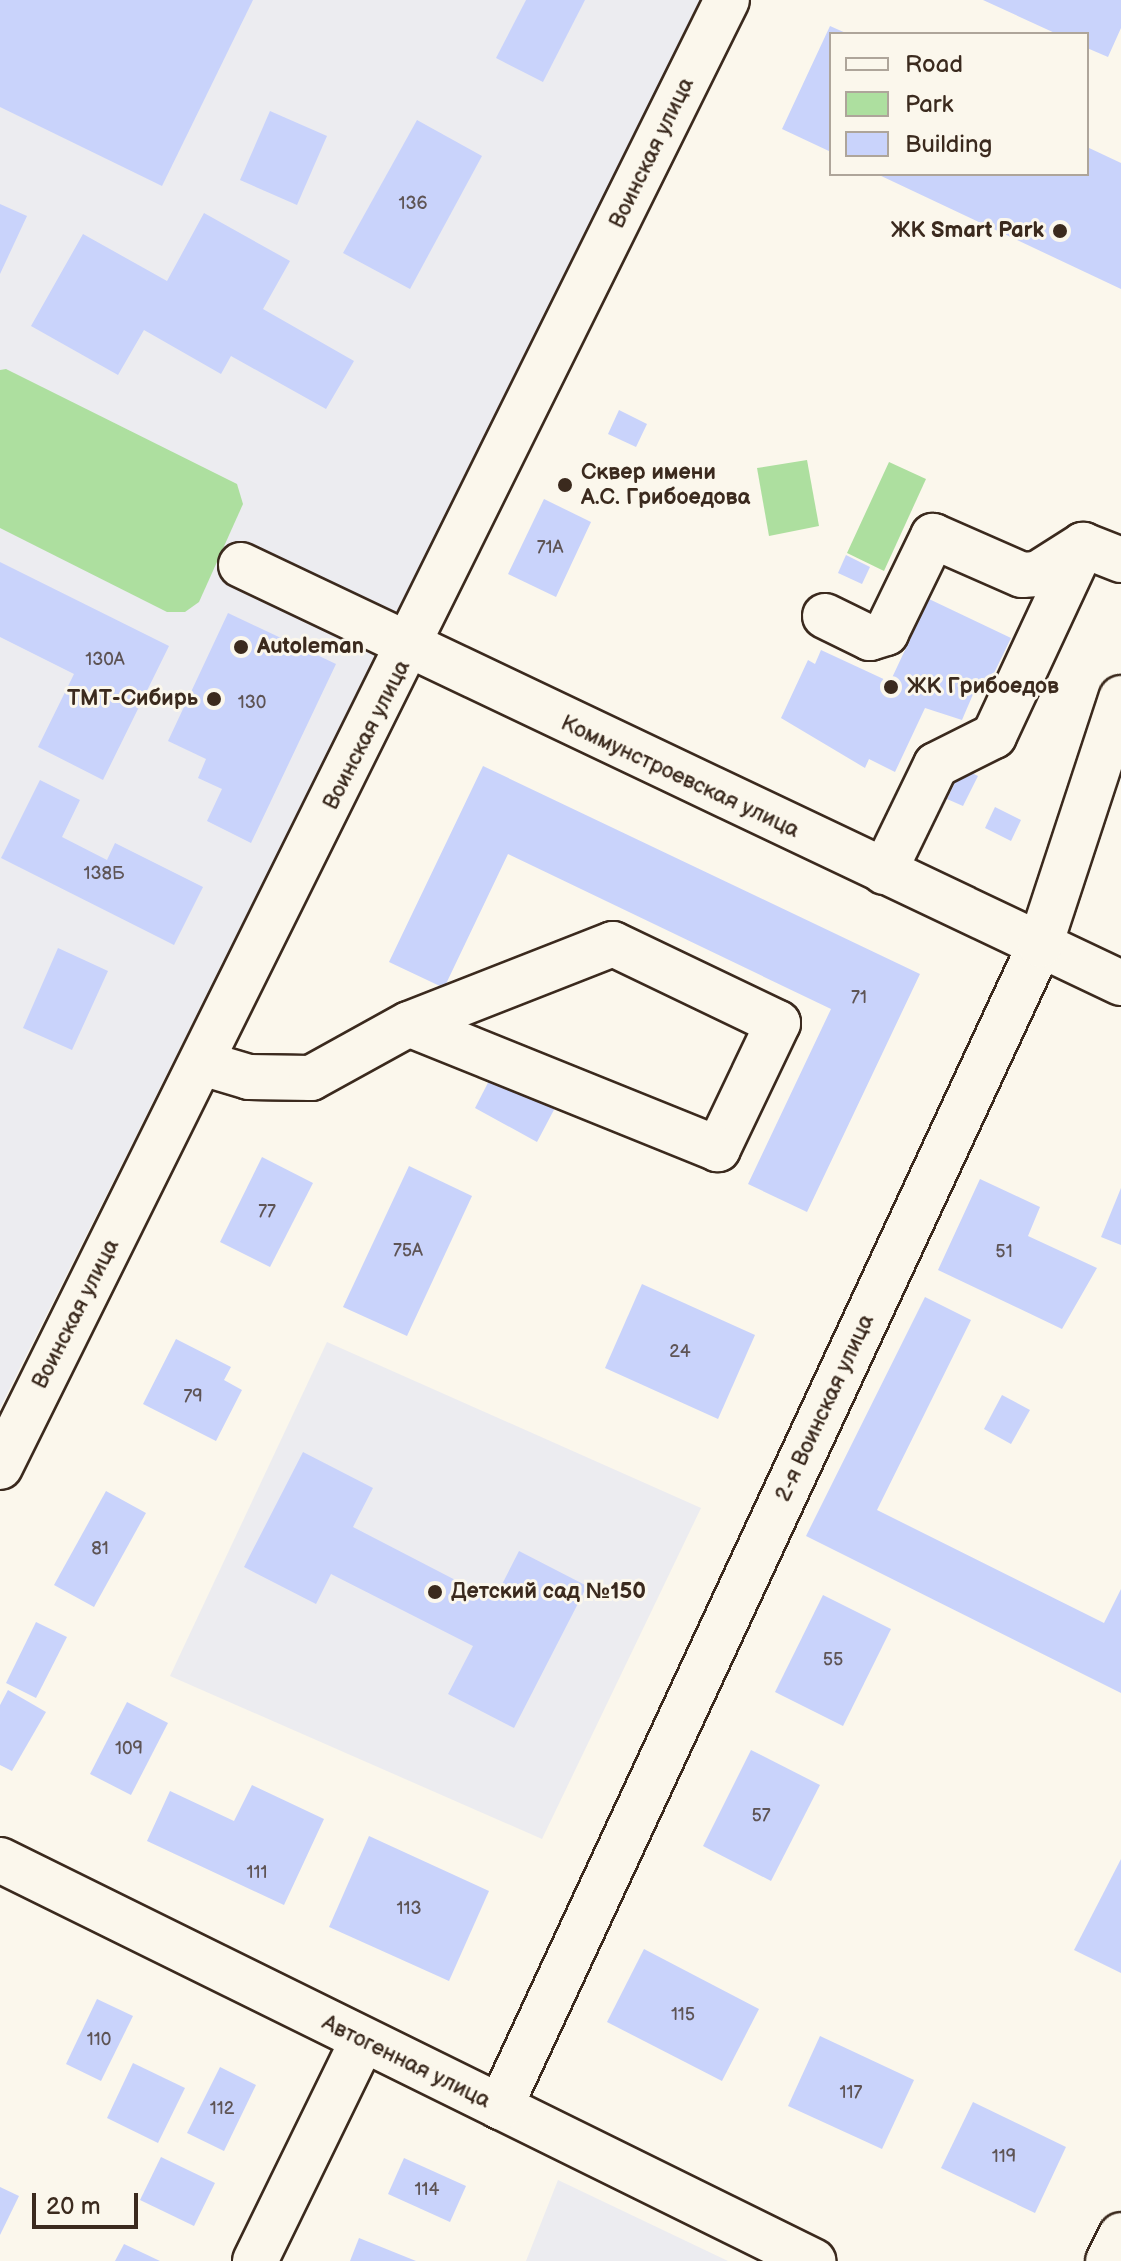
<!DOCTYPE html>
<html>
<head>
<meta charset="utf-8">
<style>
  body { margin:0 }
  #map { position:relative; width:1121px; height:2261px; overflow:hidden; background:#fbf7ec; font-family:"Balsamiq Sans",sans-serif }
  div>[style] { position:absolute }
  .built>* { inset:0; background:#ececf0 }
  .green>* { inset:0; background:#addf9f }
  .building>* { inset:0; background:#c9d3fb }
  .roads { filter:drop-shadow(2px 0 #3b2a1e) drop-shadow(-2px 0 #3b2a1e) drop-shadow(0 2px #3b2a1e) drop-shadow(0 -2px #3b2a1e) }
  .minor>* { height:44px; margin:-22px; padding:0 22px; transform-origin:22px; border-radius:22px; background:#fbf7ec }
  .dots>* { width:22px; height:22px; translate:-50% -50%; box-sizing:border-box; border:4px solid #fbf7ec; border-radius:50% }
  span { translate:-50% -50%; white-space:nowrap; text-align:center; line-height:1.15; -webkit-text-stroke:6px #fbf7ec; paint-order:stroke }
  .number-label { font-size:18px; color:#5e5455 }
  .number-label span { -webkit-text-stroke-width:0 }
  .street-label { font-size:22px; color:#3b2a1e }
  .poi-label { font-size:22px; color:#3b2a1e; font-weight:700 }
  .right { translate:-100% -50%; text-align:right }
  .left { translate:0 -50%; text-align:left }
  .legend { position:absolute; left:829px; top:32px; width:260px; height:144px; box-sizing:border-box; background:#fbf7ec; border:2px solid #aea59a; margin:0; padding:10px 14px; list-style:none; font-size:24px; color:#3b2a1e }
  .legend li { display:flex; align-items:center; gap:16px; height:40px }
  .legend b { width:40px; border:2px solid #aea59a }
  .scale { position:absolute; left:32px; top:2193px; width:106px; height:36px; box-sizing:border-box; border:4px solid #3b2a1e; border-top:0; padding-left:10px; font-size:24px; line-height:28px; white-space:nowrap; color:#3b2a1e; -webkit-text-stroke:6px #fbf7ec; paint-order:stroke }
</style>
</head>
<body>
<div id="map">
  <div class="built">
    <div style="clip-path:polygon(0 0,703px 0,0 1408px)"></div>
    <div style="clip-path:polygon(327px 1342px,701px 1508px,542px 1839px,170px 1676px)"></div>
    <div style="clip-path:polygon(558px 2180px,728px 2261px,526px 2261px)"></div>
  </div>
  <div class="green">
    <div style="clip-path:polygon(6px 369px,237px 484px,243px 504px,199px 602px,185px 612px,167px 612px,0 528px,0 370px)"></div>
    <div style="clip-path:polygon(807px 460px,819px 526px,769px 536px,757px 468px)"></div>
    <div style="clip-path:polygon(889px 462px,926px 479px,884px 571px,847px 553px)"></div>
  </div>
  <div class="building">
    <div style="clip-path:polygon(0 0,253px 0,162px 186px,0 107px)"></div>
    <div style="clip-path:polygon(526px 0,585px 0,543px 82px,496px 58px)"></div>
    <div style="clip-path:polygon(983px 0,1121px 0,1121px 28px,1108px 57px,1087px 48px,1087px 34px,1057px 34px)"></div>
    <div style="clip-path:polygon(830px 26px,848px 34px,831px 34px,831px 152px,782px 129px)"></div>
    <div style="clip-path:polygon(270px 111px,327px 136px,297px 205px,240px 180px)"></div>
    <div style="clip-path:polygon(417px 120px,482px 156px,410px 289px,343px 253px)"></div>
    <div style="clip-path:polygon(1087px 147px,1121px 163px,1121px 289px,877px 174px,1087px 174px)"></div>
    <div style="clip-path:polygon(0 204px,27px 216px,0 274px)"></div>
    <div style="clip-path:polygon(204px 213px,290px 261px,263px 309px,354px 361px,326px 409px,231px 356px,221px 374px,144px 330px,118px 375px,31px 326px,83px 234px,167px 281px)"></div>
    <div style="clip-path:polygon(619px 410px,647px 424px,636px 447px,608px 434px)"></div>
    <div style="clip-path:polygon(544px 499px,591px 522px,556px 597px,508px 574px)"></div>
    <div style="clip-path:polygon(846px 555px,870px 567px,862px 584px,838px 573px)"></div>
    <div style="clip-path:polygon(0 562px,169px 646px,103px 780px,38px 747px,74px 674px,0 637px)"></div>
    <div style="clip-path:polygon(929px 599px,1011px 638px,983px 696px,974px 692px,962px 720px,925px 708px,895px 772px,869px 759px,865px 768px,781px 718px,808px 660px,815px 664px,821px 650px,890px 682px)"></div>
    <div style="clip-path:polygon(228px 613px,336px 664px,251px 843px,207px 821px,222px 789px,198px 778px,206px 759px,168px 741px)"></div>
    <div style="clip-path:polygon(483px 766px,920px 974px,807px 1212px,748px 1184px,831px 1009px,508px 854px,444px 988px,389px 962px)"></div>
    <div style="clip-path:polygon(962px 768px,978px 776px,963px 806px,947px 799px)"></div>
    <div style="clip-path:polygon(40px 780px,80px 800px,62px 837px,107px 860px,115px 843px,203px 887px,174px 945px,1px 858px)"></div>
    <div style="clip-path:polygon(995px 807px,1021px 820px,1011px 841px,985px 828px)"></div>
    <div style="clip-path:polygon(58px 948px,108px 971px,72px 1050px,23px 1028px)"></div>
    <div style="clip-path:polygon(493px 1073px,556px 1106px,537px 1142px,475px 1108px)"></div>
    <div style="clip-path:polygon(262px 1157px,313px 1183px,270px 1267px,220px 1242px)"></div>
    <div style="clip-path:polygon(409px 1166px,472px 1196px,407px 1336px,343px 1307px)"></div>
    <div style="clip-path:polygon(980px 1179px,1040px 1207px,1028px 1236px,1097px 1268px,1062px 1329px,938px 1270px)"></div>
    <div style="clip-path:polygon(1121px 1188px,1121px 1245px,1101px 1237px)"></div>
    <div style="clip-path:polygon(642px 1284px,755px 1335px,718px 1419px,605px 1368px)"></div>
    <div style="clip-path:polygon(925px 1297px,971px 1320px,877px 1510px,1104px 1623px,1121px 1589px,1121px 1693px,806px 1536px)"></div>
    <div style="clip-path:polygon(176px 1339px,231px 1367px,224px 1380px,242px 1390px,216px 1441px,143px 1404px)"></div>
    <div style="clip-path:polygon(1002px 1395px,1030px 1410px,1011px 1444px,984px 1429px)"></div>
    <div style="clip-path:polygon(303px 1452px,373px 1488px,353px 1527px,494px 1600px,519px 1551px,587px 1586px,514px 1728px,448px 1694px,473px 1646px,331px 1574px,316px 1604px,244px 1567px)"></div>
    <div style="clip-path:polygon(106px 1491px,146px 1513px,94px 1607px,54px 1585px)"></div>
    <div style="clip-path:polygon(823px 1595px,891px 1629px,843px 1726px,775px 1692px)"></div>
    <div style="clip-path:polygon(36px 1622px,67px 1637px,36px 1698px,6px 1683px)"></div>
    <div style="clip-path:polygon(8px 1690px,46px 1712px,12px 1771px,0 1765px,0 1705px)"></div>
    <div style="clip-path:polygon(127px 1702px,168px 1723px,131px 1795px,90px 1774px)"></div>
    <div style="clip-path:polygon(751px 1750px,820px 1785px,771px 1881px,703px 1846px)"></div>
    <div style="clip-path:polygon(252px 1785px,324px 1819px,284px 1905px,147px 1841px,170px 1791px,234px 1821px)"></div>
    <div style="clip-path:polygon(369px 1836px,489px 1891px,449px 1981px,329px 1927px)"></div>
    <div style="clip-path:polygon(1121px 1859px,1121px 1973px,1074px 1950px)"></div>
    <div style="clip-path:polygon(644px 1949px,759px 2009px,722px 2081px,607px 2022px)"></div>
    <div style="clip-path:polygon(97px 1999px,133px 2016px,101px 2081px,66px 2064px)"></div>
    <div style="clip-path:polygon(820px 2036px,914px 2080px,882px 2149px,788px 2106px)"></div>
    <div style="clip-path:polygon(133px 2063px,185px 2088px,158px 2143px,107px 2118px)"></div>
    <div style="clip-path:polygon(220px 2067px,256px 2085px,224px 2151px,187px 2133px)"></div>
    <div style="clip-path:polygon(973px 2102px,1066px 2147px,1035px 2213px,941px 2168px)"></div>
    <div style="clip-path:polygon(161px 2157px,215px 2183px,194px 2226px,140px 2200px)"></div>
    <div style="clip-path:polygon(404px 2158px,466px 2186px,450px 2222px,388px 2194px)"></div>
    <div style="clip-path:polygon(0 2187px,19px 2196px,0 2235px)"></div>
    <div style="clip-path:polygon(359px 2238px,416px 2261px,350px 2261px)"></div>
    <div style="clip-path:polygon(124px 2244px,160px 2261px,115px 2261px)"></div>
  </div>
  <div class="roads">
    <div class="minor">
      <div style="left:241px;top:565px;width:974px;rotate:25.41deg"></div>
      <div style="left:825px;top:616px;width:50px;rotate:26.1deg"></div>
      <div style="left:870px;top:638px;width:17px;rotate:-17deg"></div>
      <div style="left:886px;top:633px;width:108px;rotate:-64.1deg"></div>
      <div style="left:933px;top:536px;width:97px;rotate:23.7deg"></div>
      <div style="left:1022px;top:575px;width:15px;rotate:-4deg"></div>
      <div style="left:1037px;top:574px;width:54px;rotate:-32.2deg"></div>
      <div style="left:1083px;top:545px;width:41px;rotate:21.5deg"></div>
      <div style="left:884px;top:872px;width:119px;rotate:-64.1deg"></div>
      <div style="left:936px;top:765px;width:65px;rotate:-26.6deg"></div>
      <div style="left:994px;top:736px;width:211px;rotate:-65deg"></div>
      <div style="left:202px;top:1063px;width:49px;rotate:16.6deg"></div>
      <div style="left:249px;top:1077px;width:62px;rotate:0.9deg"></div>
      <div style="left:311px;top:1078px;width:112px;rotate:-28.9deg"></div>
      <div style="left:409px;top:1024px;width:219px;rotate:-21.4deg"></div>
      <div style="left:613px;top:944px;width:183px;rotate:25.6deg"></div>
      <div style="left:778px;top:1023px;width:140px;rotate:115.5deg"></div>
      <div style="left:718px;top:1149px;width:333px;rotate:-158deg"></div>
      <div style="left:0;top:1467px;width:1637px;rotate:-63.64deg"></div>
      <div style="left:0;top:1860px;width:907px;rotate:26.25deg"></div>
      <div style="left:500px;top:2107px;width:1281px;rotate:-65.07deg"></div>
      <div style="left:1040px;top:945px;width:260px;rotate:-71.8deg"></div>
      <div style="left:255px;top:2261px;width:244px;rotate:-64deg"></div>
      <div style="left:1108px;top:2261px;width:29px;rotate:-63deg"></div>
    </div>
  </div>
  <div class="dots">
    <div style="left:1060px;top:231px;background:#3b2a1e"></div>
    <div style="left:565px;top:485px;background:#3b2a1e"></div>
    <div style="left:241px;top:647px;background:#3b2a1e"></div>
    <div style="left:891px;top:687px;background:#3b2a1e"></div>
    <div style="left:214px;top:699px;background:#3b2a1e"></div>
    <div style="left:435px;top:1592px;background:#3b2a1e"></div>
  </div>
  <div class="number-label">
    <span style="left:413px;top:204px">136</span>
    <span style="left:550px;top:548px">71А</span>
    <span style="left:105px;top:660px">130А</span>
    <span style="left:252px;top:703px">130</span>
    <span style="left:104px;top:874px">138Б</span>
    <span style="left:859px;top:998px">71</span>
    <span style="left:267px;top:1212px">77</span>
    <span style="left:408px;top:1251px">75А</span>
    <span style="left:1004px;top:1252px">51</span>
    <span style="left:680px;top:1352px">24</span>
    <span style="left:193px;top:1397px">79</span>
    <span style="left:100px;top:1549px">81</span>
    <span style="left:833px;top:1660px">55</span>
    <span style="left:129px;top:1749px">109</span>
    <span style="left:761px;top:1816px">57</span>
    <span style="left:257px;top:1873px">111</span>
    <span style="left:409px;top:1909px">113</span>
    <span style="left:683px;top:2015px">115</span>
    <span style="left:99px;top:2040px">110</span>
    <span style="left:851px;top:2093px">117</span>
    <span style="left:222px;top:2109px">112</span>
    <span style="left:1004px;top:2157px">119</span>
    <span style="left:427px;top:2190px">114</span>
  </div>
  <div class="street-label">
    <span style="left:652px;top:153px;rotate:-64deg">Воинская улица</span>
    <span style="left:367px;top:735px;rotate:-63deg">Воинская улица</span>
    <span style="left:680px;top:777px;rotate:25deg">Коммунстроевская улица</span>
    <span style="left:76px;top:1314px;rotate:-63deg">Воинская улица</span>
    <span style="left:825px;top:1408px;rotate:-65deg">2-я Воинская улица</span>
    <span style="left:406px;top:2062px;rotate:26deg">Автогенная улица</span>
  </div>
  <div class="poi-label">
    <span class="right" style="left:1044px;top:231px">ЖК Smart Park</span>
    <span class="left" style="left:581px;top:485px">Сквер имени<br>А.С. Грибоедова</span>
    <span class="left" style="left:257px;top:647px">Autoleman</span>
    <span class="left" style="left:907px;top:687px">ЖК Грибоедов</span>
    <span class="right" style="left:198px;top:699px">ТМТ-Сибирь</span>
    <span class="left" style="left:451px;top:1592px">Детский сад №150</span>
  </div>
  <ul class="legend">
  <li><b style="height:10px;background:#fbf7ec"></b>Road</li>
  <li><b style="height:22px;background:#addf9f"></b>Park</li>
  <li><b style="height:22px;background:#c9d3fb"></b>Building</li>
  </ul>
  <div class="scale">20 m</div>
</div>
</body>
</html>
